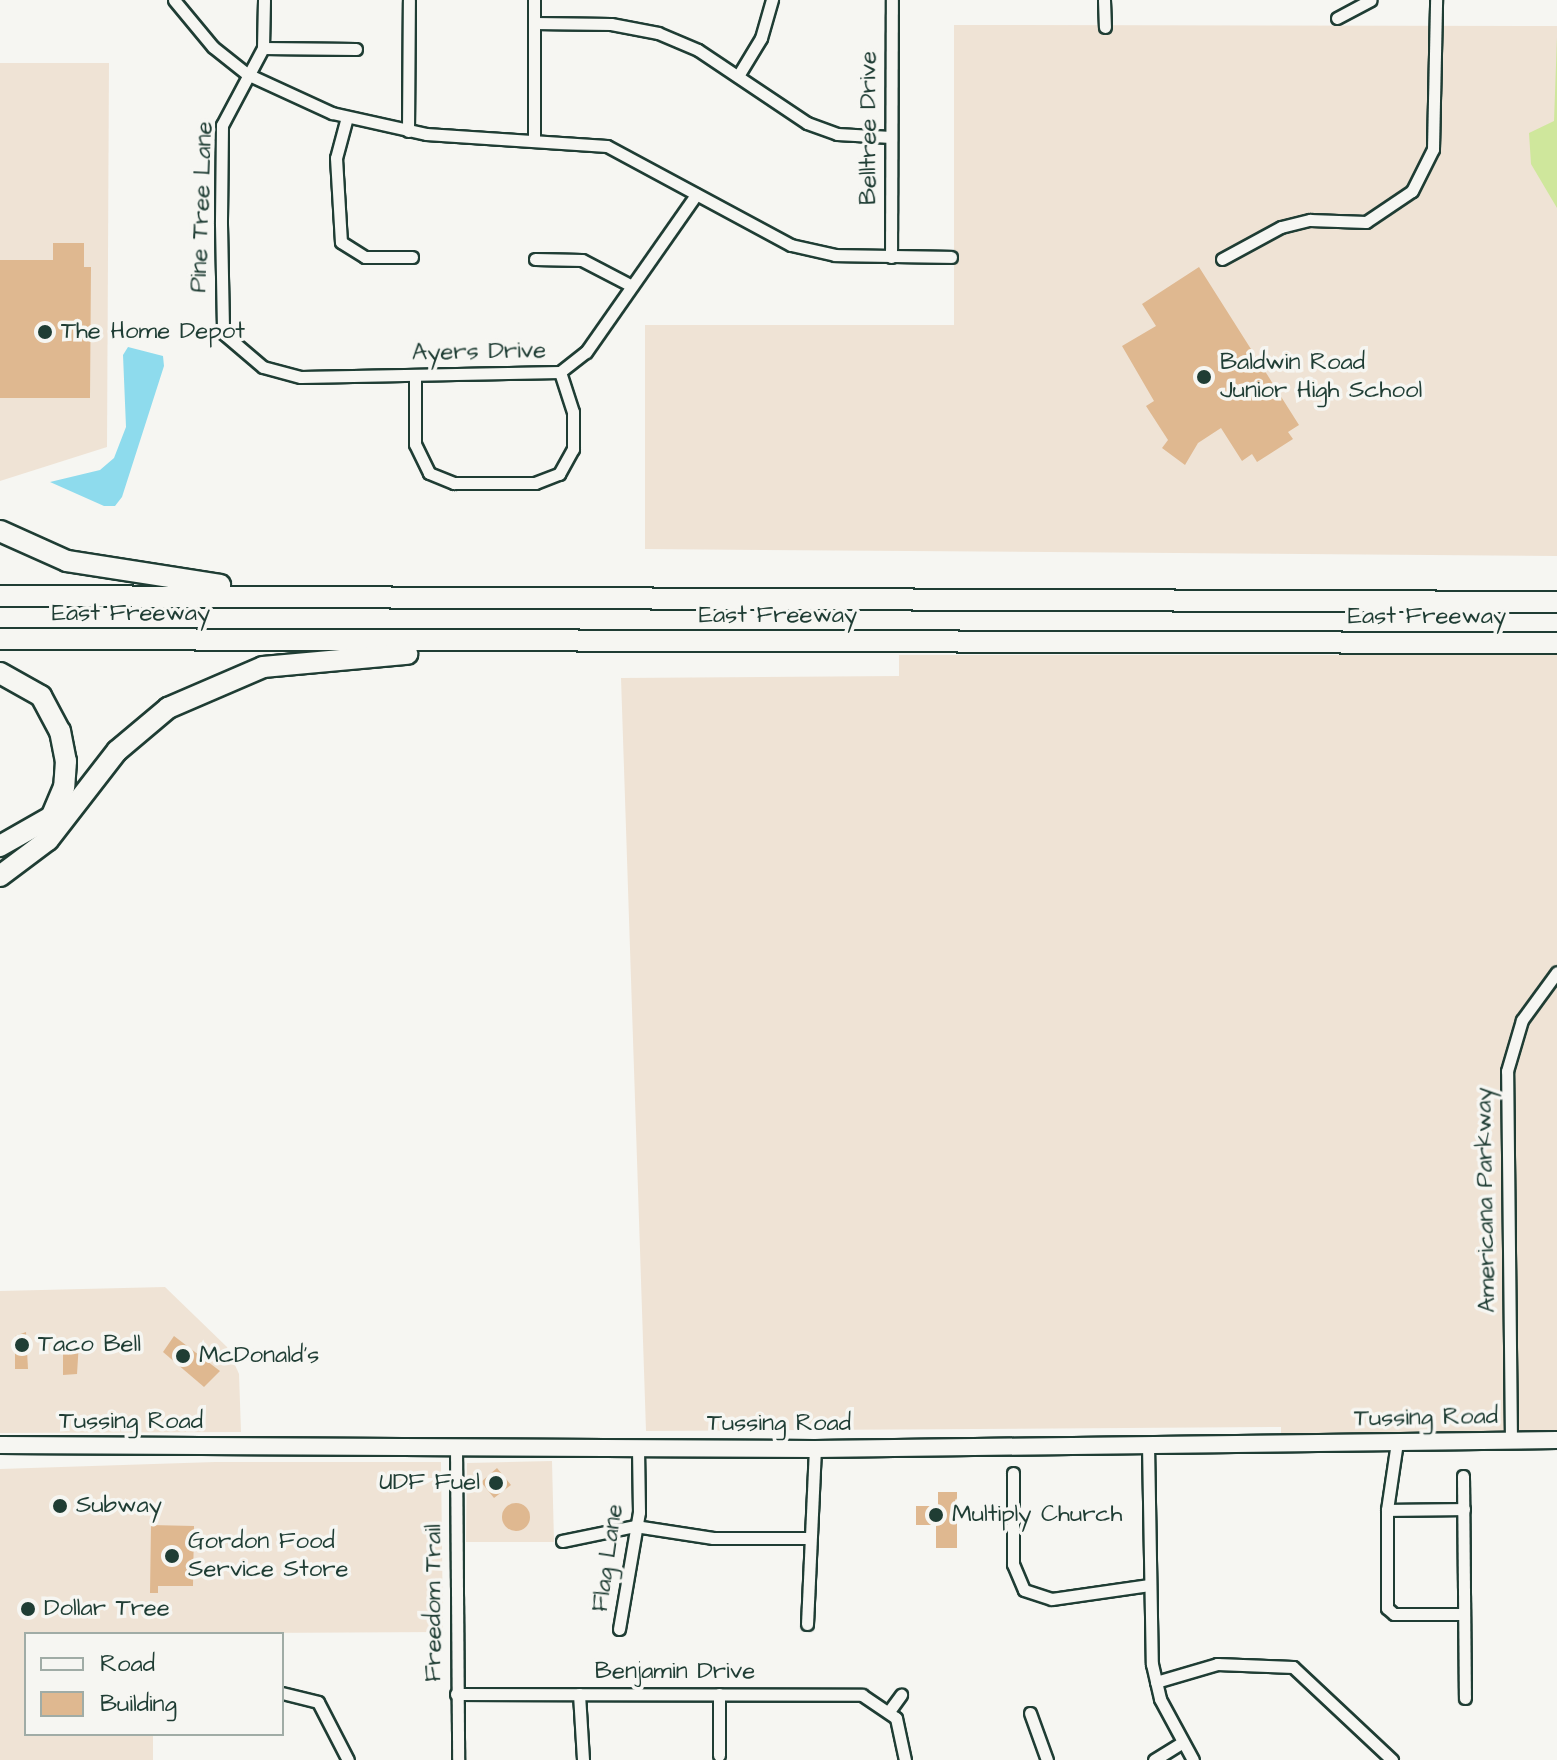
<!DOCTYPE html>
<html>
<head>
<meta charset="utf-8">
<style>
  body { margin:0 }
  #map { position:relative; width:1557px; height:1760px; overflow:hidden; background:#f6f6f2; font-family:"Architects Daughter",sans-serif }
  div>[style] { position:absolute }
  .built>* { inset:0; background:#efe3d5 }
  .green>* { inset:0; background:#cfe79c }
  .water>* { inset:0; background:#8edbed }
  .building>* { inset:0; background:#dfb890 }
  .round { border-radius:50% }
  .roads { filter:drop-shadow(2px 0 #1f3d34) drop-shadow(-2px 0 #1f3d34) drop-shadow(0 2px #1f3d34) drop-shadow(0 -2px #1f3d34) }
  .street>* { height:11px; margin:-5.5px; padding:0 5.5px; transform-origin:5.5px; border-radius:5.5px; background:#f6f6f2 }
  .secondary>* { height:16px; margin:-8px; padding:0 8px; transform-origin:8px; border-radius:8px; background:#f6f6f2 }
  .highway>* { height:20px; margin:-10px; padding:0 10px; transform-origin:10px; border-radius:10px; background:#f6f6f2 }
  .dots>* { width:22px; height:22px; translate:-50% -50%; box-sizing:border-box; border:4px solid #f6f6f2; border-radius:50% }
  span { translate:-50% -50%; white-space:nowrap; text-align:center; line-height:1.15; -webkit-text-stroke:7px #f6f6f2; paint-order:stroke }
  .street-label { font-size:24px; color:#1f3d34 }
  .poi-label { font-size:24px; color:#1f3d34 }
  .left { translate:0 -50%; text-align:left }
  .right { translate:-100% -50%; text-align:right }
  .legend { position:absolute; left:24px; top:1632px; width:260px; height:104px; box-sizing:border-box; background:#f6f6f2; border:2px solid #a0aca6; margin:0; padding:10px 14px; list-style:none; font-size:24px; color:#1f3d34 }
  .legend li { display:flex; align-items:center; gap:16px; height:40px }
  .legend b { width:40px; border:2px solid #a0aca6 }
</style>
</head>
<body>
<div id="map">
  <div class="built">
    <div style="clip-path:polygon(954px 25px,1557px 26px,1557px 556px,645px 549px,645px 325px,954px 325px)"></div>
    <div style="clip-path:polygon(0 63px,109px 63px,107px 447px,0 481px)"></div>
    <div style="clip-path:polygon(899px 655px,1557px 655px,1557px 1434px,1281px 1438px,1281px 1427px,646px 1431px,621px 678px,899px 676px)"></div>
    <div style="clip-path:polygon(165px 1287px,227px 1347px,239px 1374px,241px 1432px,0 1433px,0 1291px)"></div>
    <div style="clip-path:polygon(552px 1461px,554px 1542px,466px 1542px,467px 1463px)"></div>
    <div style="clip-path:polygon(215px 1462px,441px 1462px,443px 1632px,26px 1634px,26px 1734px,153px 1734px,153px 1760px,0 1760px,0 1469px)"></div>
  </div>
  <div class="green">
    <div style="clip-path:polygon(1557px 37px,1557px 208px,1531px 164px,1529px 133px,1554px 121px)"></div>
  </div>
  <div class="water">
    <div style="clip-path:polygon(128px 347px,163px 356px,164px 366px,122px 497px,115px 506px,104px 506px,50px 482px,100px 470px,114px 458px,126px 427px,123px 355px)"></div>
  </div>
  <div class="building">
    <div style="clip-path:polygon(53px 243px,84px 243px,84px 267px,91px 267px,90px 398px,0 398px,0 260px,53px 260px)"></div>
    <div style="clip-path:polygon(1199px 267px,1299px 425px,1288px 432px,1293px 439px,1257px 462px,1252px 454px,1242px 461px,1221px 428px,1198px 443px,1185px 465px,1162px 448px,1168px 440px,1146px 406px,1154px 401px,1122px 346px,1156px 326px,1142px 304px)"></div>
    <div style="clip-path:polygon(26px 1332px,28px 1369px,15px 1369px,15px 1336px)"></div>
    <div style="clip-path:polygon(174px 1336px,220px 1371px,204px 1387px,163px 1352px)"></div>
    <div style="clip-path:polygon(63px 1342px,79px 1342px,77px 1374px,63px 1375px)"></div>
    <div style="clip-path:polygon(497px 1468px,511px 1485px,494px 1498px,481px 1482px)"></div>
    <div style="clip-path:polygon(938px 1492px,957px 1492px,957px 1548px,936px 1548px,936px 1525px,916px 1525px,916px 1506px,938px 1506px)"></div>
    <div class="round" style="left:502px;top:1503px;width:28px;height:28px"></div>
    <div style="clip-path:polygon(151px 1525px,194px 1526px,193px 1586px,158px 1586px,158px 1593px,150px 1593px)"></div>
  </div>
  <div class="roads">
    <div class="street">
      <div style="left:174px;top:0;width:61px;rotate:50.3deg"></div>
      <div style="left:213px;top:47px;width:43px;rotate:38.5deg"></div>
      <div style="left:247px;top:74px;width:94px;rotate:24.6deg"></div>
      <div style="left:332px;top:113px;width:96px;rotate:12.6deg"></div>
      <div style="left:426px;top:134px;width:181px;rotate:3.8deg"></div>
      <div style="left:607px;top:146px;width:209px;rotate:28.3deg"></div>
      <div style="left:791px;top:245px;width:45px;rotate:12.8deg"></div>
      <div style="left:835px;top:255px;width:116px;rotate:1deg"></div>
      <div style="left:264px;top:0;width:48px;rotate:91.2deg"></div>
      <div style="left:263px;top:48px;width:87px;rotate:118deg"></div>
      <div style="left:222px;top:125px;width:99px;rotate:90.6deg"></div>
      <div style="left:221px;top:224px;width:109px;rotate:88.9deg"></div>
      <div style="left:223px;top:333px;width:52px;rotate:40.4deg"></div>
      <div style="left:263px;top:367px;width:39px;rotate:15deg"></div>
      <div style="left:301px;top:377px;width:259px;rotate:-1.1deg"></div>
      <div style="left:560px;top:372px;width:33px;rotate:-38deg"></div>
      <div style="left:586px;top:352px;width:192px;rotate:-55deg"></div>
      <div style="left:1104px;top:0;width:27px;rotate:88deg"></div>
      <div style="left:1337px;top:18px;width:38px;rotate:-28deg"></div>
      <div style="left:534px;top:23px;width:77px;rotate:0.7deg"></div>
      <div style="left:611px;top:24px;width:48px;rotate:10.8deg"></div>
      <div style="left:658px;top:33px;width:43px;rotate:23deg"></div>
      <div style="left:698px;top:50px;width:131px;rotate:33.8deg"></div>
      <div style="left:807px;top:123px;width:32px;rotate:20deg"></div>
      <div style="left:837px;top:134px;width:54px;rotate:3.2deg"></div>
      <div style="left:263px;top:48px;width:93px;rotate:0.6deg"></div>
      <div style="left:738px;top:76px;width:44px;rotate:-58.8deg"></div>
      <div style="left:761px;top:38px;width:40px;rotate:-74deg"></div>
      <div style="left:347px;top:117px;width:42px;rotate:105deg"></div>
      <div style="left:336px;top:158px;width:84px;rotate:86.6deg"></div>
      <div style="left:341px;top:242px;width:28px;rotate:32deg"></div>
      <div style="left:365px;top:257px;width:47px"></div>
      <div style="left:408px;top:131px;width:131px;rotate:-89.6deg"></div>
      <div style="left:534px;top:138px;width:138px;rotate:-90deg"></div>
      <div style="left:891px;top:257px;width:257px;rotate:-89.8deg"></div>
      <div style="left:535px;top:259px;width:47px;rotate:1.2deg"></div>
      <div style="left:582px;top:260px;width:56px;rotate:27.5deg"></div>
      <div style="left:1222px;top:259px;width:67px;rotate:-28.5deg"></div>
      <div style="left:1281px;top:227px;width:30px;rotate:-14deg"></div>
      <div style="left:1310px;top:220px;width:56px;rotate:2deg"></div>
      <div style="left:1366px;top:222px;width:55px;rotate:-34deg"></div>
      <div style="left:1412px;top:191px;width:47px;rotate:-63.4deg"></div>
      <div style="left:1433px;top:149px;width:149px;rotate:-88.8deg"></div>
      <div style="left:415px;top:376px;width:68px;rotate:90deg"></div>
      <div style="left:415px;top:444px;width:32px;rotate:64deg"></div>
      <div style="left:429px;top:473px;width:27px;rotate:22deg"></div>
      <div style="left:454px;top:483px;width:81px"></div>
      <div style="left:535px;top:483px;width:26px;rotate:-21deg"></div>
      <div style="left:559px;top:474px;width:29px;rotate:-61deg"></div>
      <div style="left:573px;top:449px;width:37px;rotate:-90deg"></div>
      <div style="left:573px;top:412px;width:42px;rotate:-108deg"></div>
      <div style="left:1511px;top:1441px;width:370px;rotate:-90.6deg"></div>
      <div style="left:1507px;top:1071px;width:53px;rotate:-73.6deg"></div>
      <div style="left:1522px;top:1020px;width:59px;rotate:-53.9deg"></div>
      <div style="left:1397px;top:1442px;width:69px;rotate:98.4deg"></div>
      <div style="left:1387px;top:1510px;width:98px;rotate:90deg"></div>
      <div style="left:1387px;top:1608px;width:9px;rotate:41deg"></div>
      <div style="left:1394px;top:1614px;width:70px"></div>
      <div style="left:1148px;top:1444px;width:220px;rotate:89deg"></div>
      <div style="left:1152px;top:1664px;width:36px;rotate:77deg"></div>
      <div style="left:1160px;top:1699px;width:69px;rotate:61.6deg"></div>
      <div style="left:456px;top:1447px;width:313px;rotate:89.6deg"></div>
      <div style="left:1013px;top:1473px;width:91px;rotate:90deg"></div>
      <div style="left:1013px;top:1564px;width:28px;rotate:67deg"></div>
      <div style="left:1024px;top:1590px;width:29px;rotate:18deg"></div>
      <div style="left:1052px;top:1599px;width:98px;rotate:-8.2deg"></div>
      <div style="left:1463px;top:1476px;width:222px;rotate:89.5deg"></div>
      <div style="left:1387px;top:1510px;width:77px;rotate:-0.7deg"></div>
      <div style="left:562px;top:1541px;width:75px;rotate:-11.6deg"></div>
      <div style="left:635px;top:1526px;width:79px;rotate:8.7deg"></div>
      <div style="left:713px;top:1538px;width:95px"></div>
      <div style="left:807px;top:1624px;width:175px;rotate:-87.4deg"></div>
      <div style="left:619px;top:1629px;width:119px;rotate:-80.3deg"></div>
      <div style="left:639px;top:1512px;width:65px;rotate:-90.9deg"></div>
      <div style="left:1156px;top:1682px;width:64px;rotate:-16.4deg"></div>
      <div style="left:1217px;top:1664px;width:76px;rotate:2.3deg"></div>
      <div style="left:1293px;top:1667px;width:136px;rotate:43.2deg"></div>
      <div style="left:282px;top:1693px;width:37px;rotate:14deg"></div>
      <div style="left:318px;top:1702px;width:65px;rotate:62.7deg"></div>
      <div style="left:456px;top:1694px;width:406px;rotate:0.1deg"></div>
      <div style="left:862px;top:1695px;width:41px;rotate:34.1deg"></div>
      <div style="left:896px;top:1718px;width:43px;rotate:77.9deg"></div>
      <div style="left:579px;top:1694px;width:66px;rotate:86.5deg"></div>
      <div style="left:890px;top:1710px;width:19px;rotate:-54deg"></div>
      <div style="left:1030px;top:1713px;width:50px;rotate:70.1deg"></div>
      <div style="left:719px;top:1755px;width:61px;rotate:-90deg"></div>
      <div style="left:1154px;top:1760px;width:32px;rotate:-32deg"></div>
    </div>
    <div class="secondary">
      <div style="left:0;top:1445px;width:815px;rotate:0.28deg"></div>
      <div style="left:815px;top:1449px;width:742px;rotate:-0.69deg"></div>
    </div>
    <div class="highway">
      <div style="left:0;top:531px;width:73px;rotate:24.1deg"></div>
      <div style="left:67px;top:561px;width:155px;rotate:8.9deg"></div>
      <div style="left:0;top:596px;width:1557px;rotate:0.22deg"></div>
      <div style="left:0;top:639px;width:1557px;rotate:0.15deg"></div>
      <div style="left:0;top:673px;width:47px;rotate:29.3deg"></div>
      <div style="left:41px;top:696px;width:40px;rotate:62deg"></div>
      <div style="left:60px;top:731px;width:31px;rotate:79deg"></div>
      <div style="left:66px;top:761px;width:26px;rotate:94deg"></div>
      <div style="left:64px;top:787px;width:33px;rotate:113deg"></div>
      <div style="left:51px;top:817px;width:59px;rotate:150.4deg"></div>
      <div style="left:0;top:876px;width:60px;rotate:-36.9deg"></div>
      <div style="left:48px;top:840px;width:113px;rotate:-52.2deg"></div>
      <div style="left:117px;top:751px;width:67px;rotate:-40.1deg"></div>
      <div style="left:168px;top:708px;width:103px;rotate:-23.3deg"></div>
      <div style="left:263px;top:667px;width:145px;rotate:-5.2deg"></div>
    </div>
  </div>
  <div class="dots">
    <div style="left:45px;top:332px;background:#1f3d34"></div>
    <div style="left:1204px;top:377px;background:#1f3d34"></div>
    <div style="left:22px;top:1345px;background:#1f3d34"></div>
    <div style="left:183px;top:1356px;background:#1f3d34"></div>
    <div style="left:496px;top:1483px;background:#1f3d34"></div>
    <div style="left:60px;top:1506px;background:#1f3d34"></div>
    <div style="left:936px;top:1515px;background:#1f3d34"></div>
    <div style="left:172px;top:1556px;background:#1f3d34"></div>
    <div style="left:28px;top:1609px;background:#1f3d34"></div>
  </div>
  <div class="street-label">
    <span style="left:869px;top:128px;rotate:-90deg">Belltree Drive</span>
    <span style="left:202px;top:207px;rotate:-88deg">Pine Tree Lane</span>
    <span style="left:479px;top:352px;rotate:-1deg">Ayers Drive</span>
    <span style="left:131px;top:614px">East Freeway</span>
    <span style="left:778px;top:616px">East Freeway</span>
    <span style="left:1427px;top:617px">East Freeway</span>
    <span style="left:1486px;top:1200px;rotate:-91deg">Americana Parkway</span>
    <span style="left:1426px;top:1418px;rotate:-1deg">Tussing Road</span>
    <span style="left:131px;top:1422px">Tussing Road</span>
    <span style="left:779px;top:1424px">Tussing Road</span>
    <span style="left:608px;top:1558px;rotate:-82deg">Flag Lane</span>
    <span style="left:434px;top:1603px;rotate:-90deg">Freedom Trail</span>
    <span style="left:675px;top:1672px">Benjamin Drive</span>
  </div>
  <div class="poi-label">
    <span class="left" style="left:61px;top:332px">The Home Depot</span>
    <span class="left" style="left:1220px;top:377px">Baldwin Road<br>Junior High School</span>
    <span class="left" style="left:38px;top:1345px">Taco Bell</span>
    <span class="left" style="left:199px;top:1356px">McDonald's</span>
    <span class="right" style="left:480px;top:1483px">UDF Fuel</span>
    <span class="left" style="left:76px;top:1506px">Subway</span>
    <span class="left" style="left:952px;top:1515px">Multiply Church</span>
    <span class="left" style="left:188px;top:1556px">Gordon Food<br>Service Store</span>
    <span class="left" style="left:44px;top:1609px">Dollar Tree</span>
  </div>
  <ul class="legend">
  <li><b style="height:10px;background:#f6f6f2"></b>Road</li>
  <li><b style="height:22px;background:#dfb890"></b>Building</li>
  </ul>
</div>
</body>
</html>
